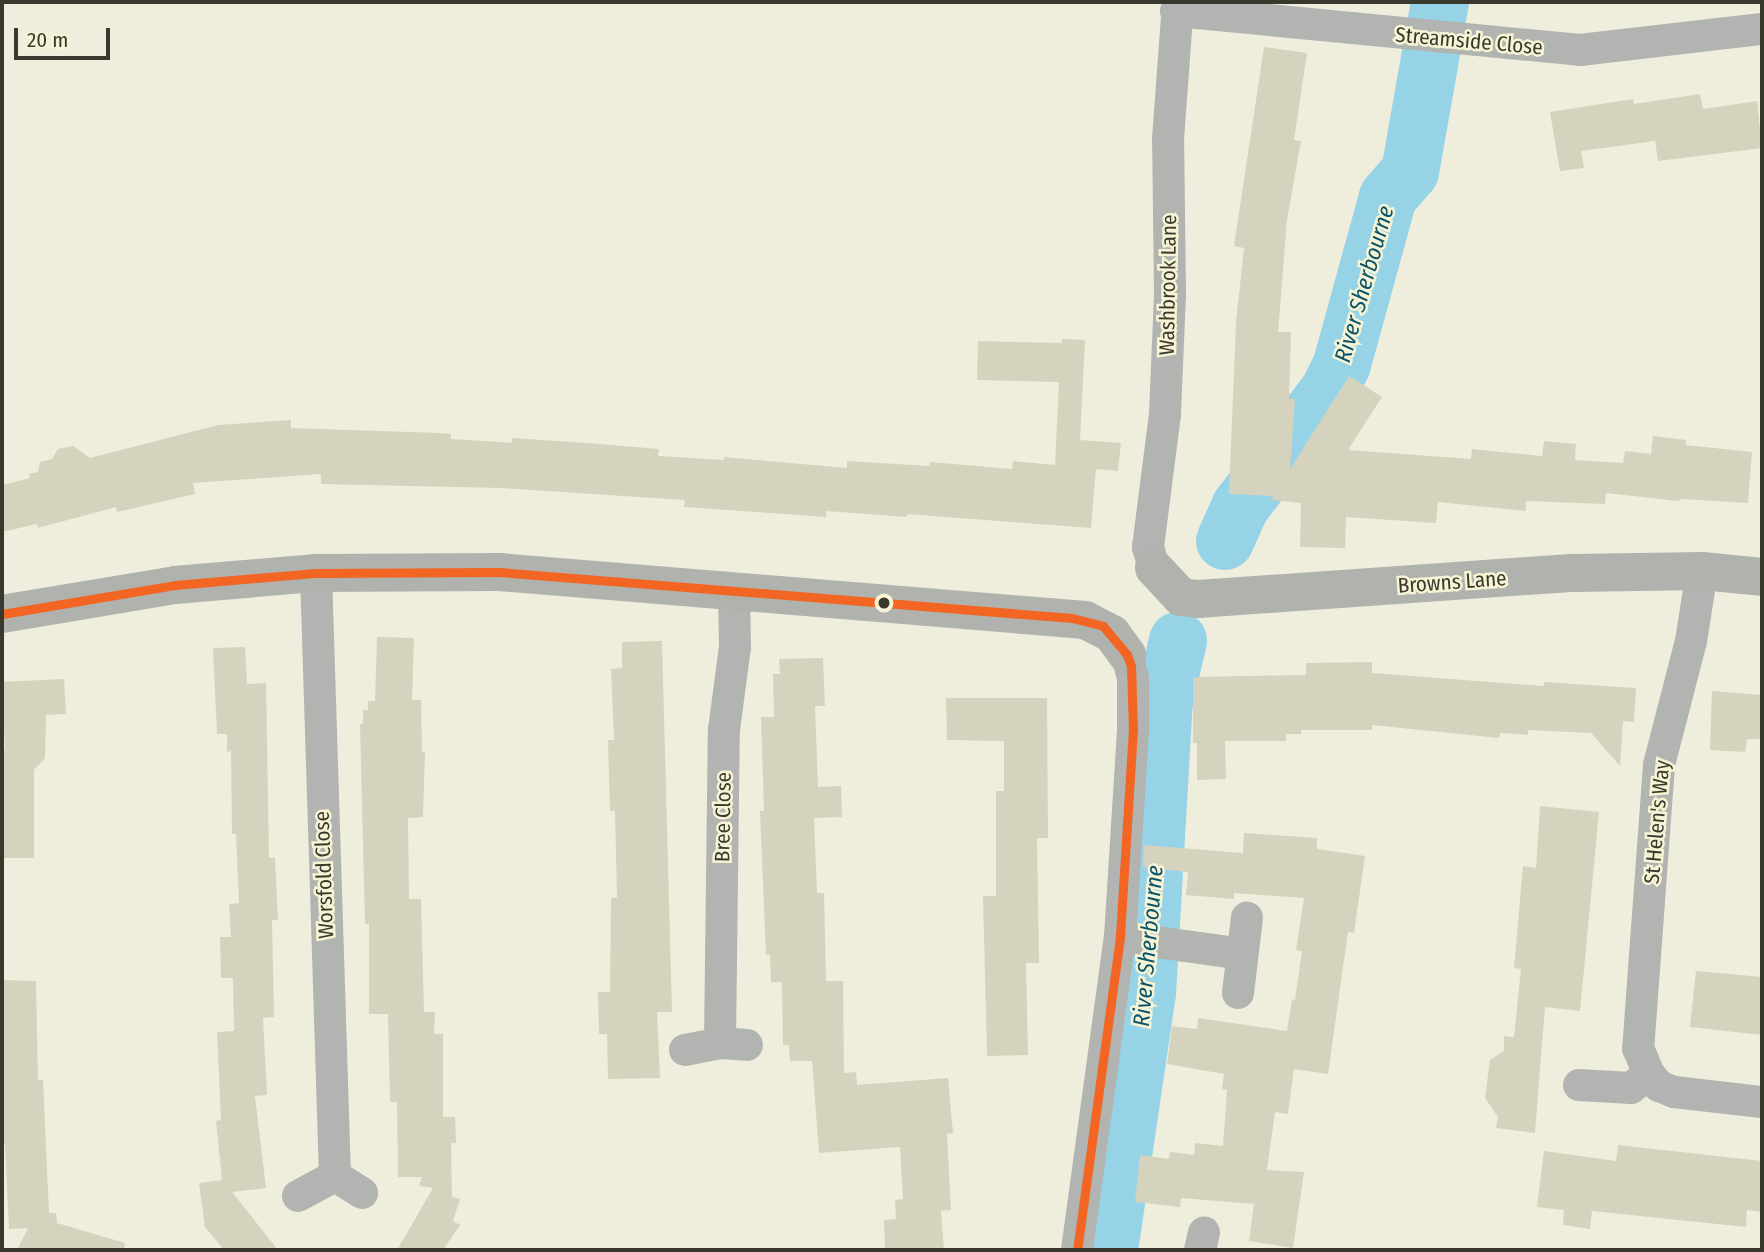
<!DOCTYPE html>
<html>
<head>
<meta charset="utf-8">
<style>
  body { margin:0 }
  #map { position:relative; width:1764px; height:1252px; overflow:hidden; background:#efeedd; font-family:"Fira Sans Condensed",sans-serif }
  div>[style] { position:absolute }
  .river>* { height:58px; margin:-29px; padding:0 29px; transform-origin:29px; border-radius:29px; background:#96d3e7 }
  .building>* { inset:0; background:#d5d3bd }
  .street>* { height:32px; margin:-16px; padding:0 16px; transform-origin:16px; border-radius:16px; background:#b2b4b1 }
  .secondary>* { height:38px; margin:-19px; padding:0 19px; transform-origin:19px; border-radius:19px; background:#b0b2ae }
  .bus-1>* { height:9px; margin:-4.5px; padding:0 4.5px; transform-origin:4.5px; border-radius:4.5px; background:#f26522 }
  .dots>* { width:19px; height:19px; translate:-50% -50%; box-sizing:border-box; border:4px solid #f7f4d5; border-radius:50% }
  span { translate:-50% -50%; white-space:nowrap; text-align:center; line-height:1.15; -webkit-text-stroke:5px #f7f4d5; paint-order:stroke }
  .street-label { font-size:21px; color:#39382c }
  .water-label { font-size:23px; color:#09546c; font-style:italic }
  .frame { position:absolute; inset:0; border:4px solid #39382c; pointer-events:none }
  .scale { position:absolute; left:14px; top:28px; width:96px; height:32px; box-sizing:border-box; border:4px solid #39382c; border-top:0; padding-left:9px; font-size:21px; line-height:24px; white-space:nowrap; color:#39382c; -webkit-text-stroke:5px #f7f4d5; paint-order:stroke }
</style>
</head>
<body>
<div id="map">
  <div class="river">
    <div style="left:1225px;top:541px;width:37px;rotate:-66deg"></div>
    <div style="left:1240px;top:507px;width:146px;rotate:-52.5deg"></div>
    <div style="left:1329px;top:391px;width:30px;rotate:-64deg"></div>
    <div style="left:1342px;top:364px;width:173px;rotate:-74.6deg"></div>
    <div style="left:1388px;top:197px;width:33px;rotate:-49deg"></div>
    <div style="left:1410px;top:172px;width:173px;rotate:-80deg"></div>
    <div style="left:1109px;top:1250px;width:260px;rotate:-81.6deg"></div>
    <div style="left:1147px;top:993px;width:292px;rotate:-86.7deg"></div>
    <div style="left:1164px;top:701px;width:62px;rotate:-76.9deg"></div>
  </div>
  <div class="building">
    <div style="clip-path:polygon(1264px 47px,1307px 53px,1294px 140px,1301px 141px,1287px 220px,1278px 332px,1291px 332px,1289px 399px,1295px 399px,1290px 469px,1349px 376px,1382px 397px,1348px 450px,1471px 459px,1472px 449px,1542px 456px,1544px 441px,1576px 444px,1575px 460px,1623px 463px,1625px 451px,1651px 454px,1653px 436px,1686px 440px,1686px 445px,1752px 452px,1748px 503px,1680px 499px,1679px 501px,1606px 493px,1605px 504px,1526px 501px,1526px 511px,1438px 502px,1436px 523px,1346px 517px,1345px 548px,1300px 547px,1301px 503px,1271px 500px,1273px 496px,1229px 494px,1236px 322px,1244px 248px,1234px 246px)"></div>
    <div style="clip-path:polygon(1700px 94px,1703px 109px,1757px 101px,1762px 148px,1658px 161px,1655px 141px,1581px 151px,1584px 168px,1560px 171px,1550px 112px,1633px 99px,1634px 104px)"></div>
    <div style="clip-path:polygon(1062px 339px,1085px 340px,1080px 440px,1121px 443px,1118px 471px,1096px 469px,1091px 528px,907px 514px,907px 517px,826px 511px,826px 517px,770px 513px,684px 507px,685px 500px,501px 488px,321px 484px,321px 474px,193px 483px,195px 494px,117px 512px,116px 507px,38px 528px,37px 524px,2px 532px,2px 485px,30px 478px,29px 474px,38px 472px,40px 462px,52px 459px,58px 449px,73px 446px,90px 458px,218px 425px,291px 420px,291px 428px,439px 433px,451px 434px,451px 439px,512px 443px,512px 438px,588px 443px,659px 449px,658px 456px,724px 460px,724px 457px,847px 468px,847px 461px,929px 466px,930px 462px,1012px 469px,1013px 461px,1055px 465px,1059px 382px,977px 380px,978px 341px,1062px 343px)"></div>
    <div style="clip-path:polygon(377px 637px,414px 638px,412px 700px,421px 700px,422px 752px,425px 752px,423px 817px,408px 818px,409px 899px,421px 899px,424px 1012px,435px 1012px,434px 1034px,443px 1034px,443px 1117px,455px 1117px,456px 1143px,451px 1143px,452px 1197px,460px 1199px,453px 1221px,460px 1225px,443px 1250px,397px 1250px,433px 1188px,419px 1186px,422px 1177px,398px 1177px,397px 1102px,390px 1102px,388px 1014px,369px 1014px,369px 924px,365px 924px,360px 724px,363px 724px,363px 710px,368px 710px,368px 701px,375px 701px)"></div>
    <div style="clip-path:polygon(662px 641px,672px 1012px,657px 1012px,660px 1078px,608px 1079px,607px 1034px,599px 1034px,598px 992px,610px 992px,611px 898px,617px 898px,615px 811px,610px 811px,608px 740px,614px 740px,611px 669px,622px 668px,622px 642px)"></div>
    <div style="clip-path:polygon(245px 647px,247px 684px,266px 683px,269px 858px,275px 858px,278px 920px,272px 920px,274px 1017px,263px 1018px,267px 1095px,255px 1096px,266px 1188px,232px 1192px,278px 1250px,224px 1250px,205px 1227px,199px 1183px,222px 1180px,216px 1121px,221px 1120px,217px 1032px,234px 1031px,233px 978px,221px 978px,220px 937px,231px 937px,229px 904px,239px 903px,236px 834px,232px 834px,231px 751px,227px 752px,227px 734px,217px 734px,213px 648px)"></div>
    <div style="clip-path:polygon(823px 658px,825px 706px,815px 706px,818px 787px,841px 786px,842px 817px,814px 818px,817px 893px,824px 893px,826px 981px,843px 981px,844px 1073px,856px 1072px,857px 1085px,948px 1078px,953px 1133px,947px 1134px,951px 1210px,941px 1211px,944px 1250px,885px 1250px,884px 1220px,896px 1219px,895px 1200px,903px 1199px,900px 1147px,819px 1153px,812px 1061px,790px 1061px,789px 1045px,783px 1045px,782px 982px,771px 982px,770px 955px,766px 955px,760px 811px,764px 811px,761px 717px,774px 717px,773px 674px,780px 674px,779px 659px)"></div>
    <div style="clip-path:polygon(1372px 662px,1372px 673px,1544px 686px,1544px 682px,1636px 688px,1634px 722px,1623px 721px,1620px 766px,1591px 733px,1528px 730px,1528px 735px,1500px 733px,1499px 738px,1372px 725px,1372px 730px,1301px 730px,1301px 734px,1286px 734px,1286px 741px,1225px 741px,1226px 779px,1197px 780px,1197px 743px,1193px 743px,1193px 677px,1306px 675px,1306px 663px)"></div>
    <div style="clip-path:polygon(64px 679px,66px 714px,46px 715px,45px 758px,34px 770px,34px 858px,2px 858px,2px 750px,5px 750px,2px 682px)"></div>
    <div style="clip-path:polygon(1712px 691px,1762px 695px,1762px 739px,1747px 739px,1745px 752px,1710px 750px)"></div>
    <div style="clip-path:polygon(946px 698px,1047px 698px,1048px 838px,1037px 838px,1039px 963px,1026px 963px,1028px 1055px,987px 1056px,983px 896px,996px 896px,996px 791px,1004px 791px,1004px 741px,947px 740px)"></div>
    <div style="clip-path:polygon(1540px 806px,1599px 812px,1580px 1011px,1545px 1007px,1535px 1133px,1496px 1128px,1498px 1117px,1485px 1098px,1490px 1060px,1504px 1051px,1504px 1036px,1514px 1037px,1521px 969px,1514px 968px,1523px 866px,1536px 868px)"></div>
    <div style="clip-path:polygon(1244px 833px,1317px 838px,1317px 849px,1365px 856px,1354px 933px,1348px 932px,1328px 1074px,1294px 1069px,1288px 1114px,1275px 1112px,1267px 1170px,1304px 1172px,1293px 1248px,1249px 1241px,1254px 1204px,1181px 1198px,1180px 1207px,1135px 1202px,1140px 1155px,1169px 1159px,1170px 1152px,1194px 1155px,1195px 1143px,1223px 1146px,1227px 1090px,1222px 1089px,1224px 1074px,1167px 1064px,1172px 1026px,1197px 1029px,1198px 1018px,1287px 1031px,1292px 999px,1295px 1000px,1302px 951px,1296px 950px,1304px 898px,1234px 893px,1234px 899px,1186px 895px,1188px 872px,1143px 867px,1144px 845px,1243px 853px)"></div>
    <div style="clip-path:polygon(1696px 971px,1762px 977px,1762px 1035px,1690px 1027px)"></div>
    <div style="clip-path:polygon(2px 980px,36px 981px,38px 1080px,43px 1080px,49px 1213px,56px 1213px,57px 1223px,125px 1243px,124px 1250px,17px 1250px,28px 1228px,9px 1229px,5px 1144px,2px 1144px)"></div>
    <div style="clip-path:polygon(1618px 1145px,1762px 1161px,1762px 1212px,1747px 1210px,1746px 1227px,1592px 1211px,1590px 1229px,1563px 1225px,1564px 1210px,1537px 1207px,1544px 1151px,1616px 1161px)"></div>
  </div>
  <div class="street">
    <div style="left:1176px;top:11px;width:406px;rotate:5.5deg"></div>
    <div style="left:1580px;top:50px;width:183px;rotate:-6.6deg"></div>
    <div style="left:1154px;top:568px;width:22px;rotate:-106deg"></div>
    <div style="left:1148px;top:547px;width:134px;rotate:-82.7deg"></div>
    <div style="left:1165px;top:414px;width:120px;rotate:-87.6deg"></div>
    <div style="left:1170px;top:294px;width:155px;rotate:-90.7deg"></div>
    <div style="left:1168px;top:139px;width:137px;rotate:-85.8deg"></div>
    <div style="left:1702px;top:571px;width:71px;rotate:98.9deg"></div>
    <div style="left:1691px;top:641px;width:128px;rotate:104.5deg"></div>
    <div style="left:1659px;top:765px;width:284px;rotate:94.2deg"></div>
    <div style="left:1638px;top:1048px;width:28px;rotate:67deg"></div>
    <div style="left:1649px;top:1074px;width:16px;rotate:50deg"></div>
    <div style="left:1659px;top:1086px;width:16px;rotate:22deg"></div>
    <div style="left:1674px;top:1092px;width:89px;rotate:6.5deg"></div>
    <div style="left:316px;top:573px;width:603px;rotate:88.2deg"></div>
    <div style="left:1120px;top:937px;width:123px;rotate:7.9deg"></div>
    <div style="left:1238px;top:993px;width:76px;rotate:-83.2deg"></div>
    <div style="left:720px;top:1043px;width:313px;rotate:-89.3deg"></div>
    <div style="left:724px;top:730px;width:84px;rotate:-82.5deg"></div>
    <div style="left:735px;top:647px;width:55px;rotate:-91deg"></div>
    <div style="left:685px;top:1050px;width:36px;rotate:-11deg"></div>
    <div style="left:720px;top:1043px;width:27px;rotate:4deg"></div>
    <div style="left:1579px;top:1085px;width:52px;rotate:3.3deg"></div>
    <div style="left:1631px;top:1088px;width:23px;rotate:-38deg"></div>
    <div style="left:298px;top:1196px;width:42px;rotate:-28.4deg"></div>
    <div style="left:335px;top:1176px;width:32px;rotate:32deg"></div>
    <div style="left:1077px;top:1250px;width:316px;rotate:-82.2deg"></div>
    <div style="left:1120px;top:937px;width:208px;rotate:-86.4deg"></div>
    <div style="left:1133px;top:729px;width:51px;rotate:-90deg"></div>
    <div style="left:1133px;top:678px;width:24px;rotate:-105deg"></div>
    <div style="left:1200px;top:1250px;width:18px;rotate:-77deg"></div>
  </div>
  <div class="secondary">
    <div style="left:1154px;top:568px;width:40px;rotate:47deg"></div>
    <div style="left:1181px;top:597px;width:17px;rotate:7deg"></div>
    <div style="left:1198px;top:599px;width:377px;rotate:-4deg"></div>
    <div style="left:1574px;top:573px;width:128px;rotate:-0.9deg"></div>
    <div style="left:1702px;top:571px;width:60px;rotate:5.7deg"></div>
    <div style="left:2px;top:614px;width:175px;rotate:-9.5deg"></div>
    <div style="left:175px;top:585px;width:142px;rotate:-4.9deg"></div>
    <div style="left:316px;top:573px;width:183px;rotate:-0.3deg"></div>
    <div style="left:499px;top:572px;width:588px;rotate:4.68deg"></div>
    <div style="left:1085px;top:620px;width:30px;rotate:27deg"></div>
    <div style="left:1112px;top:634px;width:26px;rotate:54deg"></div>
  </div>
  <div class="bus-1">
    <div style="left:2px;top:614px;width:175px;rotate:-9.5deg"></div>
    <div style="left:175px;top:585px;width:142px;rotate:-4.9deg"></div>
    <div style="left:316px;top:573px;width:183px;rotate:-0.3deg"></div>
    <div style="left:499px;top:572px;width:575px;rotate:4.59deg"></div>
    <div style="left:1072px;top:618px;width:32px;rotate:14deg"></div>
    <div style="left:1103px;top:626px;width:38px;rotate:50deg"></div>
    <div style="left:1127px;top:655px;width:12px;rotate:70deg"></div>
    <div style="left:1131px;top:666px;width:63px;rotate:88.2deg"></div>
    <div style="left:1133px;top:729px;width:208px;rotate:93.6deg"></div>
    <div style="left:1120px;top:937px;width:316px;rotate:97.8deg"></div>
  </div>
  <div class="dots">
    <div style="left:884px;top:603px;background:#39382c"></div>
  </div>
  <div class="street-label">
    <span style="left:1469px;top:41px;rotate:5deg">Streamside Close</span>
    <span style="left:1168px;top:285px;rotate:-89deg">Washbrook Lane</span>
    <span style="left:1452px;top:582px;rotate:-4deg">Browns Lane</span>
    <span style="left:723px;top:817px;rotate:-89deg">Bree Close</span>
    <span style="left:1657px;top:822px;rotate:-85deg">St Helen's Way</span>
    <span style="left:324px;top:875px;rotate:-92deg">Worsfold Close</span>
  </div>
  <div class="water-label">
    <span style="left:1364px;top:284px;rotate:-74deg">River Sherbourne</span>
    <span style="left:1148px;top:946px;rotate:-85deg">River Sherbourne</span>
  </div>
  <div class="frame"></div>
  <div class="scale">20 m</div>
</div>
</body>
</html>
